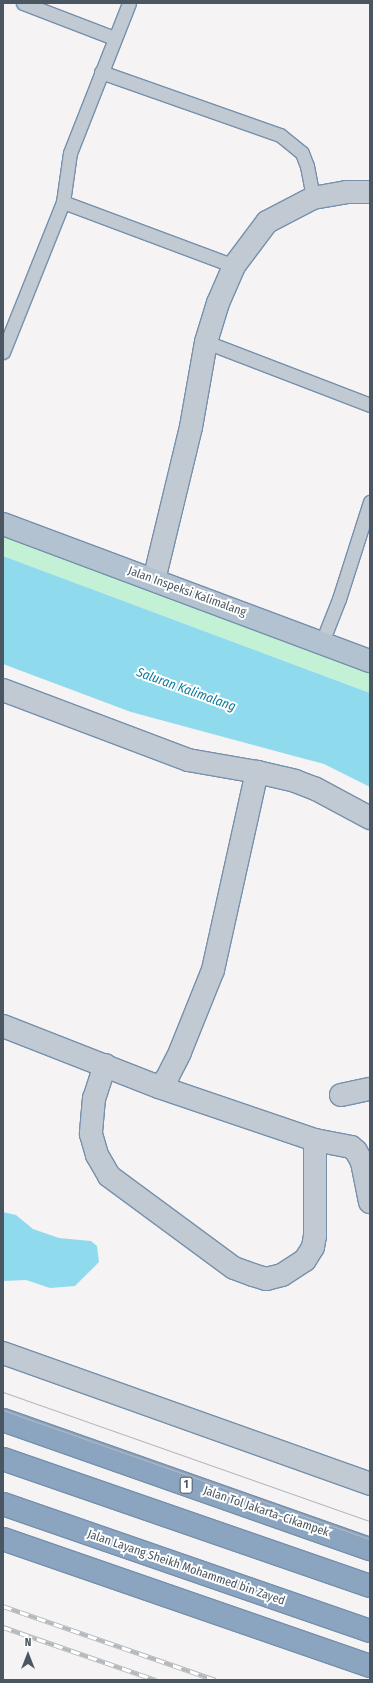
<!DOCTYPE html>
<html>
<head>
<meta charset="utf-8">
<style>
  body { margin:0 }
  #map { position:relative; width:373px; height:1683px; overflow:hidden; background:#f5f3f3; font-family:"Fira Sans Condensed",sans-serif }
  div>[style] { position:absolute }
  .green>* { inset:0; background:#c3f1d5 }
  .water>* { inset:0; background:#90daee }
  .roads { filter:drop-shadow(1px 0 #7690ad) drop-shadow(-1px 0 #7690ad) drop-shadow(0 1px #7690ad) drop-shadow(0 -1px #7690ad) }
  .service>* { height:13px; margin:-6.5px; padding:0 6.5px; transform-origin:6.5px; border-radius:6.5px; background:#c1cad2 }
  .minor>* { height:22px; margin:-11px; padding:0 11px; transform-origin:11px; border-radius:11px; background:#c1cad2 }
  .primary>* { height:22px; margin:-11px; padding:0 11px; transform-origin:11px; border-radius:11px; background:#b3c2d1 }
  .motorway>* { height:22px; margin:-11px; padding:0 11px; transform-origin:11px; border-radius:11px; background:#8ba5c1 }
  .tram>* { height:1px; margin:-0.5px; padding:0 0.5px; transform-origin:0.5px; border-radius:0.5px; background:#b5b8bd }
  .rail>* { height:4.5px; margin-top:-2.25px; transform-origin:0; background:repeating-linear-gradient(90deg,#fff 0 9px,#b5b8bd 0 18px); box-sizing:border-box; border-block:1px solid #b5b8bd }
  span { translate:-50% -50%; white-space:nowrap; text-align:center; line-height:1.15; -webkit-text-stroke:4px #fff; paint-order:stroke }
  .shield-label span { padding:1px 3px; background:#fff; border:1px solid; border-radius:3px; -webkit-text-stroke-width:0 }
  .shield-label { font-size:11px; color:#4a5661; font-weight:700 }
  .street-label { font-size:12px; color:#4a5661 }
  .water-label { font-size:13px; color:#0c7c9b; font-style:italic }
  .frame { position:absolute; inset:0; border:4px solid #4a5661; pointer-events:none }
  .north { position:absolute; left:8px; top:1635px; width:40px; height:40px; -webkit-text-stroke:3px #fff; paint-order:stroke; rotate:0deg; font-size:11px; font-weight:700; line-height:16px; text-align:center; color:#4a5661 }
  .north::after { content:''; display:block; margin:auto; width:14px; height:18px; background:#4a5661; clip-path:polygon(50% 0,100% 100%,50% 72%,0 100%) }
</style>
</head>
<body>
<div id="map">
  <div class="green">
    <div style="clip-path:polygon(3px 524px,370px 662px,370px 693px,3px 556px)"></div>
  </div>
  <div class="water">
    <div style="clip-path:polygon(3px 556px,370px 693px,370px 787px,324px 764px,131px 712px,3px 664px)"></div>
    <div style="clip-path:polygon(3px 1212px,16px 1215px,33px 1229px,59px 1238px,91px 1241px,97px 1246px,99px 1262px,75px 1286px,50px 1288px,26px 1280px,3px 1281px)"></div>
  </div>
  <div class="roads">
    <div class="service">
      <div style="left:23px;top:3px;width:97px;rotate:21deg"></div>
      <div style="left:101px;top:72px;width:190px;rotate:19.4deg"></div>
      <div style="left:280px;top:135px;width:28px;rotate:39deg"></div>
      <div style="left:302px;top:153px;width:14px;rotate:69deg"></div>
      <div style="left:307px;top:166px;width:33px;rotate:79deg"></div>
      <div style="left:63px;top:202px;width:49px;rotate:-81.9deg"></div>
      <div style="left:70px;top:153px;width:161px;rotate:-68.5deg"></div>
      <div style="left:206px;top:342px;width:176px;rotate:21deg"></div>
      <div style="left:3px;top:352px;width:162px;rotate:-68.2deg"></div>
      <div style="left:63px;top:202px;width:183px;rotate:20.5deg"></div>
      <div style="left:322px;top:642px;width:46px;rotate:-68.4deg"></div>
      <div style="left:339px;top:599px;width:102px;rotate:-72.3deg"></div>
    </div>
    <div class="minor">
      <div style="left:154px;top:580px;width:157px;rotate:-76.4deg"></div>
      <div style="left:191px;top:427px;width:86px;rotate:-80deg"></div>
      <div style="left:206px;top:342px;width:41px;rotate:-72.9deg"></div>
      <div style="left:218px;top:303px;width:40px;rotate:-66.6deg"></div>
      <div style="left:234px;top:266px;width:55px;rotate:-53.1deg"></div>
      <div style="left:267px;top:222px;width:52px;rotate:-27.6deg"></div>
      <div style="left:313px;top:198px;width:34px;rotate:-10deg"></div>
      <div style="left:346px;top:192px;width:24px"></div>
      <div style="left:3px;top:690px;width:198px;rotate:20.7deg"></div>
      <div style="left:188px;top:760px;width:70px;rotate:9.9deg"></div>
      <div style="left:257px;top:772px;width:39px;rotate:13deg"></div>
      <div style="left:295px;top:781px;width:22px;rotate:21deg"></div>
      <div style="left:316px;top:789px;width:61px;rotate:28.2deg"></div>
      <div style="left:3px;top:1026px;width:168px;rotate:21.4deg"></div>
      <div style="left:159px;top:1087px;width:12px;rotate:-48deg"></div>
      <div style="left:167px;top:1078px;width:29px;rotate:-63deg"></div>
      <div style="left:180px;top:1052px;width:88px;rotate:-68.1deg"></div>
      <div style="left:213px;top:970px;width:203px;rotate:-77.5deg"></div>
      <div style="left:105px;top:1065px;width:35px;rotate:108deg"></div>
      <div style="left:94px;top:1098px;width:36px;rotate:95deg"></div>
      <div style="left:91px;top:1134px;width:22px;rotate:74deg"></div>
      <div style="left:97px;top:1155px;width:24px;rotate:60deg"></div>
      <div style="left:109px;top:1176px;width:155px;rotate:36.4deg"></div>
      <div style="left:234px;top:1268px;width:20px;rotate:20deg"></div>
      <div style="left:253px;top:1275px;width:14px;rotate:17deg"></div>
      <div style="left:266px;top:1279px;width:16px;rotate:-14deg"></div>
      <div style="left:282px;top:1275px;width:27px;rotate:-33deg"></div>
      <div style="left:305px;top:1260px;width:15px;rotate:-58deg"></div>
      <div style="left:313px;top:1247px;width:11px;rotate:-80deg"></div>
      <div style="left:315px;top:1236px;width:96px;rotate:-90deg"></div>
      <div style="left:159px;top:1087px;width:165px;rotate:18.8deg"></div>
      <div style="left:315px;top:1140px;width:37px;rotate:11deg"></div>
      <div style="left:351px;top:1147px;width:6px;rotate:39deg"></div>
      <div style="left:356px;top:1151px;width:13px;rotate:61deg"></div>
      <div style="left:362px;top:1162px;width:41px;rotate:78.7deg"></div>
      <div style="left:341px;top:1095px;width:30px;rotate:-12deg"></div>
      <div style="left:3px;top:1353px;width:390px;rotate:19.6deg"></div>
    </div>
    <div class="primary">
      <div style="left:3px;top:524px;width:392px;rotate:20.5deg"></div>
    </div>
    <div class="motorway">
      <div style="left:3px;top:1420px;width:389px;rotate:19.4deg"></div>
      <div style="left:3px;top:1459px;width:388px;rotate:19.1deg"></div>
      <div style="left:3px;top:1504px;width:388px;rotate:19.1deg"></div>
      <div style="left:3px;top:1539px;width:388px;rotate:19.1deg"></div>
    </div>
  </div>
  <div class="tram">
    <div style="left:3px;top:1392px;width:389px;rotate:19.4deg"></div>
    <div style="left:3px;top:1410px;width:389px;rotate:19.4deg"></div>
  </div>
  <div class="rail">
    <div style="left:3px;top:1606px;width:225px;rotate:19.2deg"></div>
    <div style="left:3px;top:1627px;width:162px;rotate:19.1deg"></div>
  </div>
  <div class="shield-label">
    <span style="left:186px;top:1485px">1</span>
  </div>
  <div class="street-label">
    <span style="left:187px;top:592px;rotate:20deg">Jalan Inspeksi Kalimalang</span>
    <span style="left:266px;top:1512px;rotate:19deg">Jalan Tol Jakarta–Cikampek</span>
    <span style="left:186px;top:1568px;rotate:19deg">Jalan Layang Sheikh Mohammed bin Zayed</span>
  </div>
  <div class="water-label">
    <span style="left:186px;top:690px;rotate:20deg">Saluran Kalimalang</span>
  </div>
  <div class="frame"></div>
  <div class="north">N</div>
</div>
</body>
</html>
